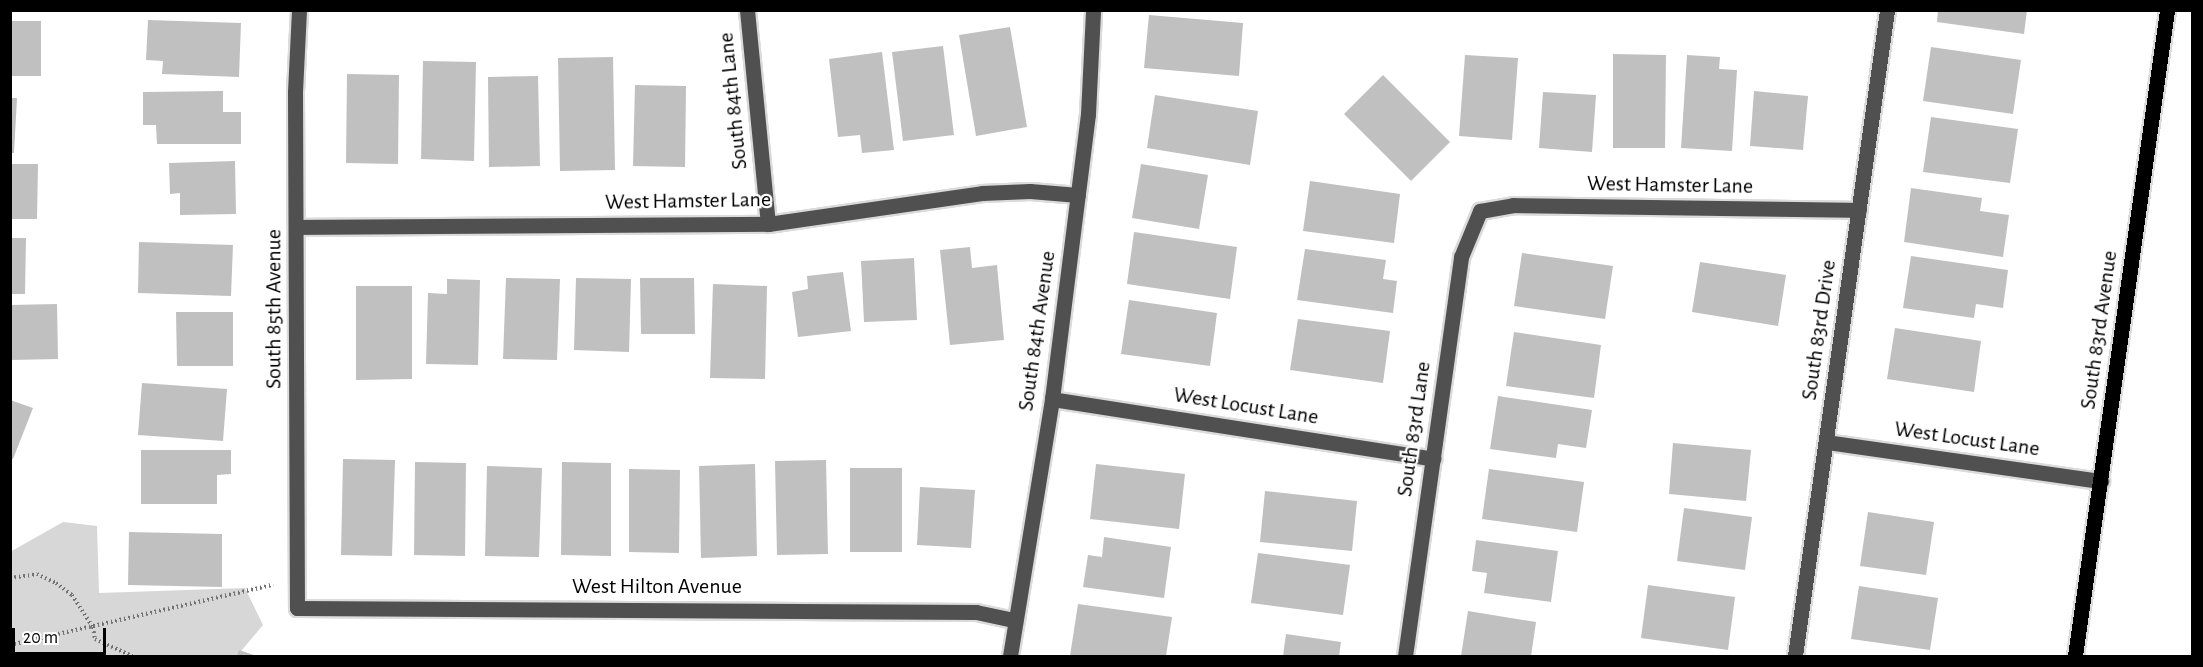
<!DOCTYPE html>
<html>
<head>
<meta charset="utf-8">
<style>
  body { margin:0 }
  #map { position:relative; width:2203px; height:667px; overflow:hidden; background:#fff; font-family:"Alegreya Sans",sans-serif }
  div>[style] { position:absolute }
  .green>* { inset:0; background:#d7d7d7 }
  .building>* { inset:0; background:#c0c0c0 }
  .path>* { height:4px; margin-top:-2px; transform-origin:0; background:repeating-linear-gradient(90deg,#727272 0 1.5px,transparent 0 4.5px) }
  .roads { filter:drop-shadow(2px 0 #dbdbdb) drop-shadow(-2px 0 #dbdbdb) drop-shadow(0 2px #dbdbdb) drop-shadow(0 -2px #dbdbdb) }
  .minor>* { height:15px; margin:-7.5px; padding:0 7.5px; transform-origin:7.5px; border-radius:7.5px; background:#505050 }
  .major>* { height:15px; margin:-7.5px; padding:0 7.5px; transform-origin:7.5px; border-radius:7.5px; background:#000 }
  span { translate:-50% -50%; white-space:nowrap; text-align:center; line-height:1.15; -webkit-text-stroke:4.5px #fff; paint-order:stroke }
  .street-label { font-size:22px; color:#000 }
  .frame { position:absolute; inset:0; border:12px solid #000; pointer-events:none }
  .scale { position:absolute; left:12px; top:628px; width:94px; height:27px; box-sizing:border-box; border:3px solid #000; border-top:0; padding-left:8px; font-size:18px; line-height:21px; white-space:nowrap; color:#000; -webkit-text-stroke:4px #fff; paint-order:stroke }
</style>
</head>
<body>
<div id="map">
  <div class="green">
    <div style="clip-path:polygon(63px 522px,97px 526px,99px 593px,245px 588px,263px 625px,237px 656px,11px 656px,10px 552px)"></div>
  </div>
  <div class="building">
    <div style="clip-path:polygon(1938px 10px,2027px 10px,2024px 34px,1937px 22px)"></div>
    <div style="clip-path:polygon(1149px 15px,1243px 23px,1239px 76px,1144px 68px)"></div>
    <div style="clip-path:polygon(148px 20px,241px 23px,239px 77px,162px 74px,163px 61px,146px 60px)"></div>
    <div style="clip-path:polygon(10px 21px,41px 21px,41px 76px,10px 76px)"></div>
    <div style="clip-path:polygon(1010px 27px,1027px 127px,976px 136px,959px 35px)"></div>
    <div style="clip-path:polygon(943px 46px,954px 135px,903px 141px,892px 52px)"></div>
    <div style="clip-path:polygon(1931px 47px,2021px 60px,2013px 114px,1923px 101px)"></div>
    <div style="clip-path:polygon(882px 52px,894px 150px,862px 153px,860px 135px,838px 137px,829px 59px)"></div>
    <div style="clip-path:polygon(1613px 54px,1666px 55px,1665px 148px,1613px 148px)"></div>
    <div style="clip-path:polygon(1465px 55px,1518px 58px,1512px 140px,1459px 136px)"></div>
    <div style="clip-path:polygon(1687px 55px,1720px 57px,1719px 69px,1737px 70px,1732px 151px,1681px 148px)"></div>
    <div style="clip-path:polygon(613px 57px,615px 170px,560px 171px,558px 58px)"></div>
    <div style="clip-path:polygon(423px 61px,476px 62px,474px 161px,421px 159px)"></div>
    <div style="clip-path:polygon(347px 74px,399px 75px,398px 164px,346px 163px)"></div>
    <div style="clip-path:polygon(1383px 75px,1450px 142px,1411px 181px,1344px 114px)"></div>
    <div style="clip-path:polygon(538px 76px,540px 166px,489px 167px,488px 77px)"></div>
    <div style="clip-path:polygon(635px 85px,686px 86px,685px 167px,633px 166px)"></div>
    <div style="clip-path:polygon(223px 91px,223px 112px,241px 112px,241px 144px,157px 144px,156px 125px,143px 125px,143px 92px)"></div>
    <div style="clip-path:polygon(1754px 91px,1808px 96px,1803px 150px,1750px 146px)"></div>
    <div style="clip-path:polygon(1543px 92px,1596px 95px,1592px 152px,1539px 148px)"></div>
    <div style="clip-path:polygon(1155px 95px,1258px 111px,1250px 165px,1147px 148px)"></div>
    <div style="clip-path:polygon(10px 98px,17px 98px,14px 153px,10px 153px)"></div>
    <div style="clip-path:polygon(1931px 117px,2018px 129px,2010px 183px,1923px 172px)"></div>
    <div style="clip-path:polygon(235px 161px,236px 214px,180px 215px,180px 193px,170px 194px,169px 163px)"></div>
    <div style="clip-path:polygon(10px 164px,38px 164px,37px 219px,10px 219px)"></div>
    <div style="clip-path:polygon(1141px 164px,1208px 175px,1199px 229px,1132px 218px)"></div>
    <div style="clip-path:polygon(1310px 181px,1400px 194px,1394px 243px,1303px 231px)"></div>
    <div style="clip-path:polygon(1911px 188px,1982px 198px,1980px 211px,2009px 215px,2003px 257px,1904px 242px)"></div>
    <div style="clip-path:polygon(1134px 232px,1237px 247px,1230px 299px,1127px 284px)"></div>
    <div style="clip-path:polygon(10px 238px,26px 238px,25px 294px,10px 294px)"></div>
    <div style="clip-path:polygon(139px 242px,233px 245px,231px 296px,138px 293px)"></div>
    <div style="clip-path:polygon(970px 247px,972px 268px,997px 265px,1004px 340px,950px 345px,940px 250px)"></div>
    <div style="clip-path:polygon(1305px 249px,1386px 260px,1383px 279px,1397px 281px,1393px 313px,1297px 300px)"></div>
    <div style="clip-path:polygon(1522px 253px,1613px 266px,1605px 319px,1514px 306px)"></div>
    <div style="clip-path:polygon(1911px 256px,2008px 270px,2003px 308px,1976px 304px,1974px 318px,1903px 308px)"></div>
    <div style="clip-path:polygon(914px 258px,917px 320px,864px 322px,861px 261px)"></div>
    <div style="clip-path:polygon(1700px 262px,1786px 275px,1778px 326px,1692px 312px)"></div>
    <div style="clip-path:polygon(843px 272px,851px 331px,798px 337px,792px 292px,808px 289px,807px 276px)"></div>
    <div style="clip-path:polygon(506px 278px,560px 279px,557px 360px,503px 359px)"></div>
    <div style="clip-path:polygon(576px 278px,631px 279px,629px 352px,574px 350px)"></div>
    <div style="clip-path:polygon(640px 278px,694px 278px,695px 334px,641px 334px)"></div>
    <div style="clip-path:polygon(447px 279px,480px 280px,478px 365px,426px 364px,428px 293px,447px 294px)"></div>
    <div style="clip-path:polygon(713px 284px,767px 286px,765px 379px,710px 378px)"></div>
    <div style="clip-path:polygon(356px 286px,412px 286px,412px 379px,356px 380px)"></div>
    <div style="clip-path:polygon(1129px 300px,1217px 313px,1210px 366px,1121px 354px)"></div>
    <div style="clip-path:polygon(57px 304px,58px 359px,10px 360px,10px 305px)"></div>
    <div style="clip-path:polygon(176px 312px,233px 312px,233px 366px,177px 366px)"></div>
    <div style="clip-path:polygon(1298px 319px,1390px 331px,1383px 383px,1290px 370px)"></div>
    <div style="clip-path:polygon(1895px 328px,1981px 341px,1974px 392px,1887px 379px)"></div>
    <div style="clip-path:polygon(1514px 332px,1601px 345px,1594px 398px,1506px 386px)"></div>
    <div style="clip-path:polygon(142px 383px,227px 389px,223px 441px,138px 435px)"></div>
    <div style="clip-path:polygon(1498px 396px,1592px 410px,1586px 448px,1558px 444px,1556px 458px,1490px 449px)"></div>
    <div style="clip-path:polygon(10px 400px,33px 408px,13px 459px,10px 459px)"></div>
    <div style="clip-path:polygon(1673px 443px,1751px 450px,1746px 501px,1669px 494px)"></div>
    <div style="clip-path:polygon(141px 450px,231px 450px,231px 474px,217px 475px,217px 504px,141px 504px)"></div>
    <div style="clip-path:polygon(343px 459px,395px 460px,392px 556px,341px 555px)"></div>
    <div style="clip-path:polygon(826px 460px,828px 554px,777px 555px,775px 461px)"></div>
    <div style="clip-path:polygon(415px 462px,466px 463px,465px 556px,414px 555px)"></div>
    <div style="clip-path:polygon(562px 462px,611px 463px,611px 556px,561px 555px)"></div>
    <div style="clip-path:polygon(755px 464px,757px 556px,701px 558px,699px 466px)"></div>
    <div style="clip-path:polygon(1096px 464px,1185px 474px,1179px 529px,1090px 519px)"></div>
    <div style="clip-path:polygon(487px 466px,542px 468px,539px 557px,485px 556px)"></div>
    <div style="clip-path:polygon(850px 468px,902px 468px,902px 552px,850px 552px)"></div>
    <div style="clip-path:polygon(629px 469px,680px 470px,679px 553px,629px 552px)"></div>
    <div style="clip-path:polygon(1489px 469px,1584px 482px,1577px 532px,1482px 519px)"></div>
    <div style="clip-path:polygon(920px 487px,975px 490px,971px 548px,917px 545px)"></div>
    <div style="clip-path:polygon(1265px 491px,1357px 501px,1352px 551px,1260px 542px)"></div>
    <div style="clip-path:polygon(1684px 508px,1752px 517px,1745px 570px,1677px 561px)"></div>
    <div style="clip-path:polygon(1868px 512px,1934px 522px,1926px 575px,1860px 566px)"></div>
    <div style="clip-path:polygon(129px 532px,222px 534px,222px 587px,128px 585px)"></div>
    <div style="clip-path:polygon(1104px 537px,1171px 547px,1164px 598px,1083px 587px,1088px 555px,1102px 557px)"></div>
    <div style="clip-path:polygon(1476px 540px,1558px 551px,1551px 602px,1484px 593px,1487px 573px,1472px 571px)"></div>
    <div style="clip-path:polygon(1258px 553px,1350px 565px,1343px 615px,1251px 603px)"></div>
    <div style="clip-path:polygon(1648px 585px,1735px 597px,1728px 650px,1641px 638px)"></div>
    <div style="clip-path:polygon(1859px 586px,1938px 598px,1930px 650px,1851px 639px)"></div>
    <div style="clip-path:polygon(1078px 604px,1172px 617px,1166px 656px,1070px 656px)"></div>
    <div style="clip-path:polygon(1468px 611px,1536px 622px,1531px 656px,1461px 656px)"></div>
    <div style="clip-path:polygon(1286px 634px,1341px 642px,1339px 656px,1283px 656px)"></div>
    <div style="clip-path:polygon(239px 650px,257px 656px,237px 656px)"></div>
  </div>
  <div class="path">
    <div style="left:10px;top:578px;width:27px;rotate:-8deg"></div>
    <div style="left:37px;top:574px;width:21px;rotate:25deg"></div>
    <div style="left:56px;top:583px;width:20px;rotate:37deg"></div>
    <div style="left:72px;top:595px;width:38px;rotate:57deg"></div>
    <div style="left:93px;top:627px;width:12px;rotate:81deg"></div>
    <div style="left:95px;top:639px;width:41px;rotate:24.7deg"></div>
    <div style="left:10px;top:645px;width:270px;rotate:-12.9deg"></div>
  </div>
  <div class="roads">
    <div class="minor">
      <div style="left:299px;top:10px;width:82px;rotate:92.8deg"></div>
      <div style="left:295px;top:92px;width:516px;rotate:89.78deg"></div>
      <div style="left:297px;top:608px;width:679px;rotate:0.34deg"></div>
      <div style="left:976px;top:612px;width:40px;rotate:12deg"></div>
      <div style="left:747px;top:10px;width:215px;rotate:84.4deg"></div>
      <div style="left:297px;top:227px;width:471px;rotate:-0.4deg"></div>
      <div style="left:768px;top:224px;width:216px;rotate:-8.2deg"></div>
      <div style="left:982px;top:193px;width:48px;rotate:-2.4deg"></div>
      <div style="left:1030px;top:191px;width:48px;rotate:4.8deg"></div>
      <div style="left:1052px;top:399px;width:386px;rotate:8.9deg"></div>
      <div style="left:1826px;top:442px;width:278px;rotate:8.1deg"></div>
      <div style="left:1010px;top:656px;width:260px;rotate:-80.7deg"></div>
      <div style="left:1052px;top:399px;width:287px;rotate:-82.8deg"></div>
      <div style="left:1088px;top:114px;width:104px;rotate:-87.2deg"></div>
      <div style="left:1405px;top:656px;width:403px;rotate:-82deg"></div>
      <div style="left:1461px;top:257px;width:50px;rotate:-67.6deg"></div>
      <div style="left:1480px;top:211px;width:34px;rotate:-10deg"></div>
      <div style="left:1513px;top:205px;width:346px;rotate:0.8deg"></div>
      <div style="left:1795px;top:656px;width:653px;rotate:-81.89deg"></div>
    </div>
    <div class="major">
      <div style="left:2075px;top:656px;width:653px;rotate:-81.89deg"></div>
    </div>
  </div>
  <div class="street-label">
    <span style="left:733px;top:101px;rotate:-96deg">South 84th Lane</span>
    <span style="left:1670px;top:185px;rotate:1deg">West Hamster Lane</span>
    <span style="left:688px;top:201px;rotate:-1deg">West Hamster Lane</span>
    <span style="left:274px;top:309px;rotate:-90deg">South 85th Avenue</span>
    <span style="left:1819px;top:330px;rotate:-82deg">South 83rd Drive</span>
    <span style="left:2099px;top:330px;rotate:-82deg">South 83rd Avenue</span>
    <span style="left:1037px;top:331px;rotate:-82deg">South 84th Avenue</span>
    <span style="left:1246px;top:406px;rotate:9deg">West Locust Lane</span>
    <span style="left:1414px;top:429px;rotate:-82deg">South 83rd Lane</span>
    <span style="left:1967px;top:439px;rotate:8deg">West Locust Lane</span>
    <span style="left:657px;top:587px">West Hilton Avenue</span>
  </div>
  <div class="frame"></div>
  <div class="scale">20 m</div>
</div>
</body>
</html>
